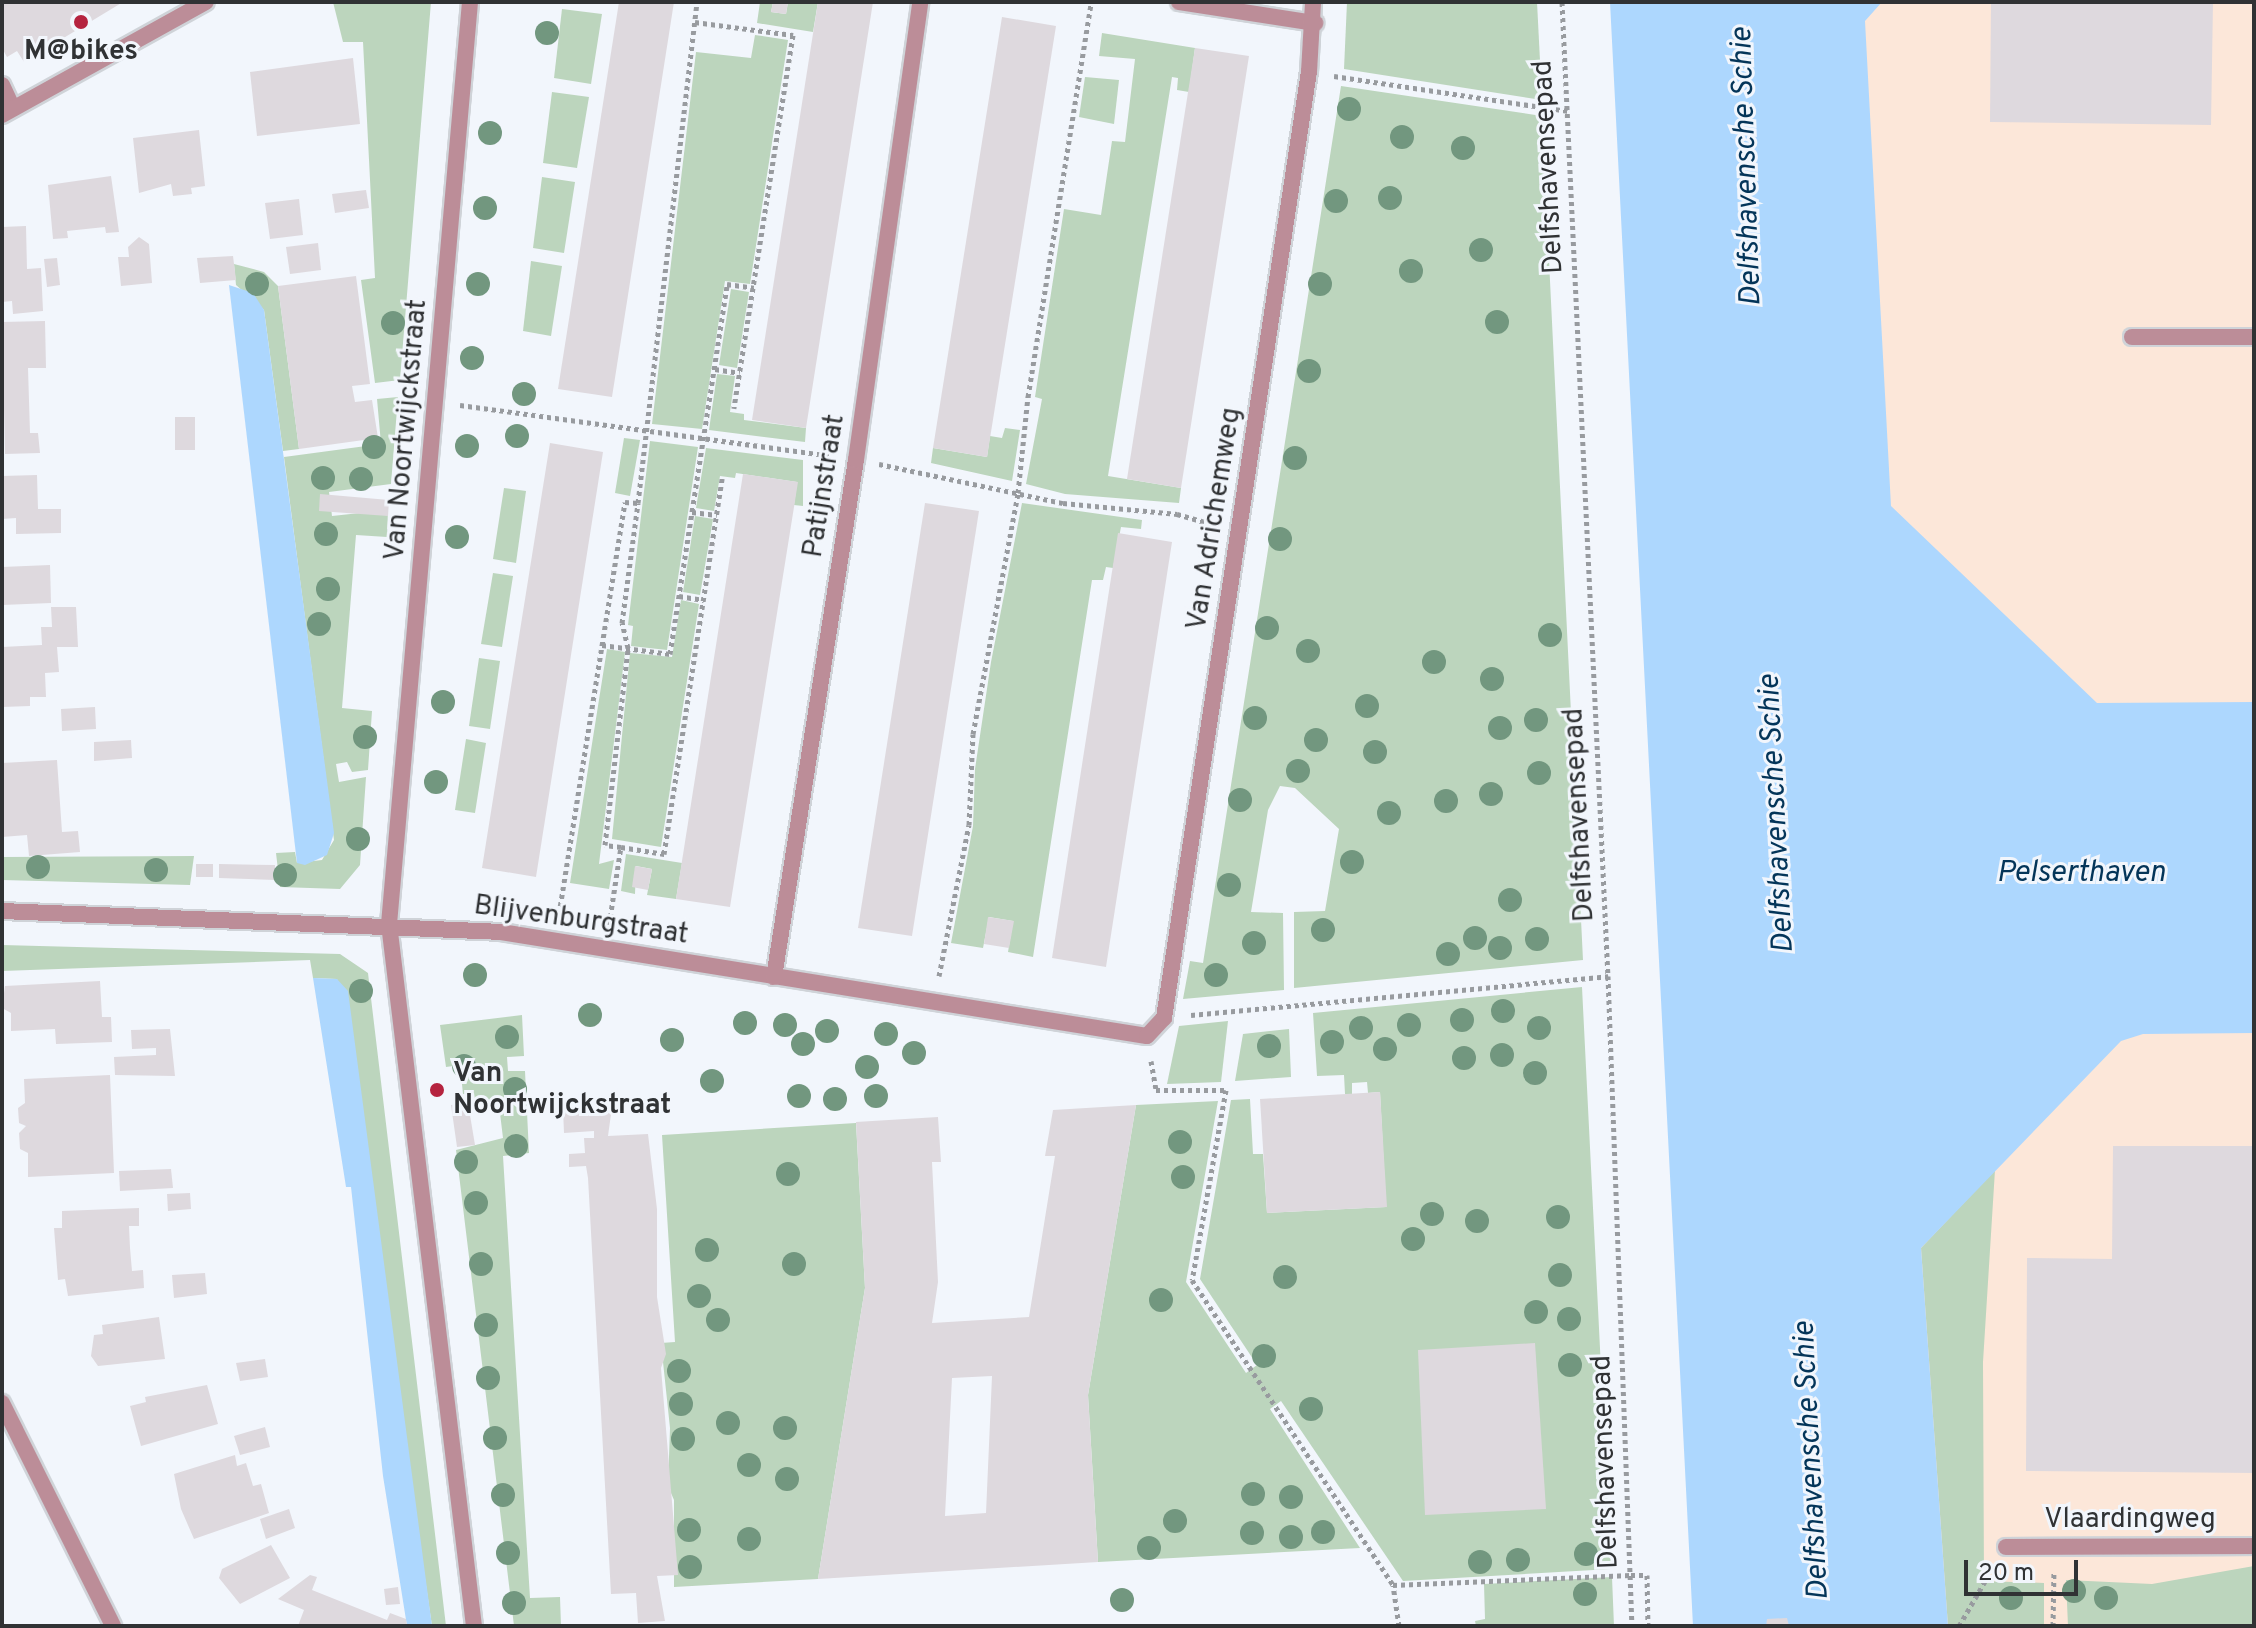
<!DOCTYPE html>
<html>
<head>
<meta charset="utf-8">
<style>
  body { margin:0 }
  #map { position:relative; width:2256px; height:1628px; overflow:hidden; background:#f2f6fc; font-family:Overpass,sans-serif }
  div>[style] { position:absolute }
  .industrial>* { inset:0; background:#fce7d9 }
  .green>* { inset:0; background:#bcd5bd }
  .water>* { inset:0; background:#add7fe }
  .building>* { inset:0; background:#ded9de }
  .path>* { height:5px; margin-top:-2.5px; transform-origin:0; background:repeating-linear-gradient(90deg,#989b9f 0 4px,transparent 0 8px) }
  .roads { filter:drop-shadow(2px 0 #cfd3d8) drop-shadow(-2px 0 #cfd3d8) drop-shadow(0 2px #cfd3d8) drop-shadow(0 -2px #cfd3d8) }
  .pedestrian>* { height:16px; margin:-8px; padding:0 8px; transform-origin:8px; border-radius:8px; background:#bc8d98 }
  .minor>* { height:16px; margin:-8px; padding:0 8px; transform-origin:8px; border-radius:8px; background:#bc8d98 }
  .trees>* { width:24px; height:24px; margin:-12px; border-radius:50%; background:#72977f }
  .dots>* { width:22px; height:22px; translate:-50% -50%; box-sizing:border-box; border:4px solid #f2f6fc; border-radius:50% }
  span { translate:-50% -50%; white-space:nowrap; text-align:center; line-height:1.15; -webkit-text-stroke:6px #f2f6fc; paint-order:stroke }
  .poi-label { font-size:28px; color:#303234; font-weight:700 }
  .left { translate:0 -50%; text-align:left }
  .street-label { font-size:28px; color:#303234 }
  .water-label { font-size:30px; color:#043559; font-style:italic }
  .frame { position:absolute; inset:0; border:4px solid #303234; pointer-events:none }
  .scale { position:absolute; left:1964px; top:1560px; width:114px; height:36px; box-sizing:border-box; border:4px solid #303234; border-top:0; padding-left:10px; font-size:24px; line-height:28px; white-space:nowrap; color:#303234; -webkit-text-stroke:6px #f2f6fc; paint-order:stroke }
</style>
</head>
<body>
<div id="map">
  <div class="industrial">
    <div style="clip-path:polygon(1834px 2px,2254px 2px,2254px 843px,1872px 552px)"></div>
    <div style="clip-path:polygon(2254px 951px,2254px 1626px,1896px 1626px,1883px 1182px)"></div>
  </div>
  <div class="green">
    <div style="clip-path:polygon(333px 2px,431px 2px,400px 380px,375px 383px,361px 280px,375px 278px,363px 42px,343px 42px)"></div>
    <div style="clip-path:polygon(760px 2px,773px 2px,771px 12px,786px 14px,788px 2px,818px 2px,813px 32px,757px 23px)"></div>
    <div style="clip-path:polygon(1347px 2px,1537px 2px,1542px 100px,1344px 69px)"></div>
    <div style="clip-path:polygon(562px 9px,602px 14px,591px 84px,554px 78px)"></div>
    <div style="clip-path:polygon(1102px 33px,1195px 48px,1189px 92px,1177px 90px,1178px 78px,1172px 77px,1108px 476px,1181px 488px,1179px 503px,1065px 494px,1026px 484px,1042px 399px,1035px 397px,1064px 209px,1101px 215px,1112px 141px,1125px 142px,1135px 59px,1099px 56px)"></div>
    <div style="clip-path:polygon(755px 35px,788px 40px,750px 284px,725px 281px,702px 429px,652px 424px,696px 52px,751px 58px)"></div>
    <div style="clip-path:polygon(1085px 77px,1119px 80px,1114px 124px,1079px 117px)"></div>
    <div style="clip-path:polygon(1341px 86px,1542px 116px,1583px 960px,1294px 988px,1294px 912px,1325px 911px,1339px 829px,1295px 788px,1280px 786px,1268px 810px,1251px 912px,1283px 913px,1284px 990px,1183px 999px,1190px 961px,1203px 963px)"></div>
    <div style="clip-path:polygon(552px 92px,589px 97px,577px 168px,543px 163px)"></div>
    <div style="clip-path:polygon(542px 177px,575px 182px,564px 253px,533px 248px)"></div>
    <div style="clip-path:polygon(531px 261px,562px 266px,551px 336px,523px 331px)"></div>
    <div style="clip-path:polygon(234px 264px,264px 272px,278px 286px,299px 449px,283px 451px,264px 310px,236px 285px)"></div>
    <div style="clip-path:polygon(731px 289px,749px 292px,737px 368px,719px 365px)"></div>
    <div style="clip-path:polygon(717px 374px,735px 376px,730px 412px,744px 414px,744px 420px,806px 428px,805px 442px,709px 430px)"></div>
    <div style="clip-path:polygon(398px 397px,391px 484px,329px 492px,332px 516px,388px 510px,387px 537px,356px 535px,342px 708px,372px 711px,368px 770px,352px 772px,347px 762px,336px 764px,339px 782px,366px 777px,360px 865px,340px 889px,280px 887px,276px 853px,295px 852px,297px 863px,322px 860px,334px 840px,284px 457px,381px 444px,377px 399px)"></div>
    <div style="clip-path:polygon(1005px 428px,1020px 430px,1012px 481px,931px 463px,933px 448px,987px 457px,990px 436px,1002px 438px)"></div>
    <div style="clip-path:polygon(624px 438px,640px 440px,630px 496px,615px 493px)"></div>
    <div style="clip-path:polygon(650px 441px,698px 447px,667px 650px,631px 646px,633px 626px,628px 625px)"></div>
    <div style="clip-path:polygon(706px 448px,803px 460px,803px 506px,794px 505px,797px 482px,736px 473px,735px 478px,720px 476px,714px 511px,696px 508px)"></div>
    <div style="clip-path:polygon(504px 488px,526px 491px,516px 563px,493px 559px)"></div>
    <div style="clip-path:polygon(1022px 503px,1142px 520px,1141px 529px,1121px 527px,1113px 568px,1106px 567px,1103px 580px,1092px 580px,1033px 957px,1008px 952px,1013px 921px,989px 917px,983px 948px,951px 943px,973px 826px,975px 769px,991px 662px)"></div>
    <div style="clip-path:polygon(695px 516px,713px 519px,700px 595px,683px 592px)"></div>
    <div style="clip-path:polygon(493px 573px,513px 576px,502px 647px,481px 644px)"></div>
    <div style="clip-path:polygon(681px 600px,699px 604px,661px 847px,612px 839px,630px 653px,672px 657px)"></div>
    <div style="clip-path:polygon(607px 649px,625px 652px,599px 864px,614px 860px,609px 889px,570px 883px)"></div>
    <div style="clip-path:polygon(479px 658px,500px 661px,490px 729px,469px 726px)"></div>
    <div style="clip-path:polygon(466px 739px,486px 743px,475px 813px,455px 810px)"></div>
    <div style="clip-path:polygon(626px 854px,682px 863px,676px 899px,647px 895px,652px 869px,636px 866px,635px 894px,621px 891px)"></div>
    <div style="clip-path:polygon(194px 856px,190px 885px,2px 880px,2px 857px)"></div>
    <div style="clip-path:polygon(2px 945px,340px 954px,368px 973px,446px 1626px,432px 1626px,337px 979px,313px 978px,310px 960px,2px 971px)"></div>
    <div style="clip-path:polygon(1582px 987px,1611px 1569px,1403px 1581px,1281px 1401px,1270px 1409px,1360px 1548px,1098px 1562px,1088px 1395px,1136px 1105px,1218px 1101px,1186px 1282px,1246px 1373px,1257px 1365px,1200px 1279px,1231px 1100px,1250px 1099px,1253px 1154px,1263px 1154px,1267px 1213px,1386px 1207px,1380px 1092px,1368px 1093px,1367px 1082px,1352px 1083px,1352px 1094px,1345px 1094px,1344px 1075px,1317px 1076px,1313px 1013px)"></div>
    <div style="clip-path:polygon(522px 1015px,524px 1056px,507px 1057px,508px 1071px,525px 1071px,529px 1153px,503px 1156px,530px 1598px,560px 1597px,561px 1626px,514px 1626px,456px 1150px,503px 1138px,499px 1105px,476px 1106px,474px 1093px,463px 1094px,460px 1065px,446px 1067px,440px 1025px)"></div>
    <div style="clip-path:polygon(1228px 1021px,1221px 1082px,1167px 1084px,1179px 1026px)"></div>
    <div style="clip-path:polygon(1289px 1029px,1291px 1077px,1235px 1081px,1243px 1034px)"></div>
    <div style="clip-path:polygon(856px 1123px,865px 1288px,818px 1579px,674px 1587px,674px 1500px,668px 1486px,670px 1428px,661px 1343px,675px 1342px,662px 1135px)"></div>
    <div style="clip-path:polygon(1995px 1170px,1983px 1362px,1984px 1581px,2044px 1583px,2044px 1626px,1948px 1626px,1921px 1248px)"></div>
    <div style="clip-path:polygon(2254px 1566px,2254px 1626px,2068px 1626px,2066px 1580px,2152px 1584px)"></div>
    <div style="clip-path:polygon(1612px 1577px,1614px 1626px,1476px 1626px,1475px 1621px,1485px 1619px,1484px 1584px)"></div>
  </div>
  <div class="water">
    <div style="clip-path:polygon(1610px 2px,1882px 2px,1865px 21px,1891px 506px,2097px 703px,2254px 702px,2254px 1033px,2143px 1034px,2121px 1041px,1921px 1248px,1948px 1626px,1693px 1626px)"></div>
    <div style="clip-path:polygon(229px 285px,253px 293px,264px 310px,334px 833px,327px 855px,305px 865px,297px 863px)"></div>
    <div style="clip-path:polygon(313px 978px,337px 979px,348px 991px,432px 1626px,407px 1626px,383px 1476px,351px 1187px,346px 1187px)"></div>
  </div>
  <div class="building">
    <div style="clip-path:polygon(2px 2px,123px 2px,24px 62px,17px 51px,7px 57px,2px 48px)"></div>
    <div style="clip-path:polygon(619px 2px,674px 2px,612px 397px,558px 389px)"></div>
    <div style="clip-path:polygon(773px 2px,788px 2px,786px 14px,771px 12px)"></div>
    <div style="clip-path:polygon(818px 2px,873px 2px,806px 428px,752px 420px)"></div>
    <div style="clip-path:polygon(1991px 2px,2213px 2px,2211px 125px,1990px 122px)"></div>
    <div style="clip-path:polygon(1002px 17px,1056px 26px,987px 457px,933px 448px)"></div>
    <div style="clip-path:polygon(1195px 48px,1249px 56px,1181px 488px,1127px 479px)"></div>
    <div style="clip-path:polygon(353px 58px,360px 124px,257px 136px,250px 72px)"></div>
    <div style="clip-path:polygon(199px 130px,205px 186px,191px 188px,192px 194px,173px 196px,171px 184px,139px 193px,133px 138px)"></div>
    <div style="clip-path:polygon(111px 176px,119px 232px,106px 233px,105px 227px,67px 231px,68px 238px,53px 239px,48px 185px)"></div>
    <div style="clip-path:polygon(366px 190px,369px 208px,335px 213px,332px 194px)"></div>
    <div style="clip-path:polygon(299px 199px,303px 235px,270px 239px,265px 203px)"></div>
    <div style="clip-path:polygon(26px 226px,27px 269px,41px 268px,43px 311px,13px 314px,12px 301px,2px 302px,2px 227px)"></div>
    <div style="clip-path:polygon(139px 237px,149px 244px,152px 283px,121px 286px,118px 257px,129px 257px,128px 247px)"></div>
    <div style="clip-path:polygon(318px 243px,321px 270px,290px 274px,286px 247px)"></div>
    <div style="clip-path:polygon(233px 256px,236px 280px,200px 283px,197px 258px)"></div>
    <div style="clip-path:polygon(57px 258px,60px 285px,47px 287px,44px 259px)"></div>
    <div style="clip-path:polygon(356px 276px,370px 384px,352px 386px,355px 402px,372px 400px,378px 438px,299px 449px,278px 286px)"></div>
    <div style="clip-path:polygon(45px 321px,46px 368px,28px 368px,30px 433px,38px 433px,40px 453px,5px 454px,2px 322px)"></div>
    <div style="clip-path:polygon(175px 417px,195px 417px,195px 450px,175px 450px)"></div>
    <div style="clip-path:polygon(550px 443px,603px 452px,536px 877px,482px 868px)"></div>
    <div style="clip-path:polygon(743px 474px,798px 482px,730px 907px,676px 899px)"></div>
    <div style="clip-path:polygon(37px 475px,38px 509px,61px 509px,61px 533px,16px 534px,16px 518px,2px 519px,2px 476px)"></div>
    <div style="clip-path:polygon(320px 494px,389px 500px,388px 516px,319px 511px)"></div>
    <div style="clip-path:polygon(925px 503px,979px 511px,912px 936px,858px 928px)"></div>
    <div style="clip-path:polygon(1118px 533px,1172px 542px,1106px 967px,1052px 958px)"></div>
    <div style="clip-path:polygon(50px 565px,51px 603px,2px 605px,2px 567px)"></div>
    <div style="clip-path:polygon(51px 607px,76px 607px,78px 647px,57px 647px,59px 672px,45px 673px,46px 697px,30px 697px,30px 706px,2px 707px,2px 647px,42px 645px,41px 627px,52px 627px)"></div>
    <div style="clip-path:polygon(95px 707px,96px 729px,62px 731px,61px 709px)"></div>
    <div style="clip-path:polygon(131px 740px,132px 758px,94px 761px,94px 742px)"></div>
    <div style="clip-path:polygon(57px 760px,62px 832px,78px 831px,80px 852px,29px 856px,27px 835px,2px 837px,2px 763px)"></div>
    <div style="clip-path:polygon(196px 864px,213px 864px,213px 877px,196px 877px)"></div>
    <div style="clip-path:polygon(219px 864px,275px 865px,275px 880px,219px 878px)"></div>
    <div style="clip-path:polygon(635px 866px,652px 869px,648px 890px,632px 887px)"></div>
    <div style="clip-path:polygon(988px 917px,1014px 921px,1009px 948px,984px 944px)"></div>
    <div style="clip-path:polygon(100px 981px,102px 1017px,111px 1017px,112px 1042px,56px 1044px,55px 1029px,11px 1031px,11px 1013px,2px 1008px,5px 986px)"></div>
    <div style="clip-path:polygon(170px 1029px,175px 1076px,115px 1075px,114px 1057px,156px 1055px,156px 1048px,132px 1049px,131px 1030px)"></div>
    <div style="clip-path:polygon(110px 1075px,114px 1173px,28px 1177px,28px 1153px,20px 1149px,19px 1133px,26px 1126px,19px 1123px,18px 1108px,25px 1103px,24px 1079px)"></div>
    <div style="clip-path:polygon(1380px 1092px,1387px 1207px,1267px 1213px,1260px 1099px)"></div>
    <div style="clip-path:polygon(468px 1103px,475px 1145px,457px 1147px,451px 1105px)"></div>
    <div style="clip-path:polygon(evenodd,1136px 1105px,1088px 1395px,1098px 1562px,818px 1579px,865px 1288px,856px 1122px,938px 1117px,941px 1162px,932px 1162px,938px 1282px,932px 1323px,1029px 1317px,1055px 1156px,1045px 1156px,1053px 1110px,1136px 1105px,992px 1376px,986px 1513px,945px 1516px,952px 1378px,992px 1376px)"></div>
    <div style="clip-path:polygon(612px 1107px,608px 1136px,648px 1134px,657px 1209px,657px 1297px,666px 1354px,661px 1368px,678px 1575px,657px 1576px,665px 1621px,638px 1623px,636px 1593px,611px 1594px,588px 1178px,586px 1166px,569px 1167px,569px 1154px,585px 1153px,584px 1138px,594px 1138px,594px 1131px,564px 1133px,563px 1109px)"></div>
    <div style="clip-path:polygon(2113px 1146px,2254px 1146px,2254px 1473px,2026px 1471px,2027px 1258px,2112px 1259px)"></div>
    <div style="clip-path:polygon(171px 1169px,173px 1188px,120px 1191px,119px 1171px)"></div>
    <div style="clip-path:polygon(190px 1193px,191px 1209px,168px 1211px,167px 1194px)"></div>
    <div style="clip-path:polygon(139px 1208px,139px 1226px,129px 1226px,130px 1248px,132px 1271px,143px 1270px,144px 1288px,68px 1296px,65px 1279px,58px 1280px,54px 1228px,62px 1228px,62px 1211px)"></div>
    <div style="clip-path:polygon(205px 1273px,207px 1294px,174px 1298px,172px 1275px)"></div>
    <div style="clip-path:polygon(159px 1317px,165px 1359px,98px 1366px,91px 1356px,94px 1335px,103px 1334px,102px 1325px)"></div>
    <div style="clip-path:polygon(1535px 1343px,1546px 1509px,1425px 1515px,1418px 1350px)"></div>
    <div style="clip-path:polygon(265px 1359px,268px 1377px,240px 1381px,236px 1363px)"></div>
    <div style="clip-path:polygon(207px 1385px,218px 1424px,141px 1446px,130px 1406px,146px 1402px,145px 1397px)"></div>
    <div style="clip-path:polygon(265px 1427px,270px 1447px,240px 1455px,234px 1436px)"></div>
    <div style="clip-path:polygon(235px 1455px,237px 1466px,246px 1463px,253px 1486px,261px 1484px,269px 1513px,194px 1539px,181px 1509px,174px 1474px)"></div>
    <div style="clip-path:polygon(289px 1509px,295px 1528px,266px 1539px,260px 1519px)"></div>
    <div style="clip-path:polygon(271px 1545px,290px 1578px,240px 1604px,219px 1578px,222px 1569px)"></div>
    <div style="clip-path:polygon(310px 1575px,317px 1577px,312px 1590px,387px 1620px,390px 1613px,406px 1619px,407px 1626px,298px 1626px,304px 1610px,278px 1599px)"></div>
    <div style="clip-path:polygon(398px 1587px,400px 1604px,386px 1605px,384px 1589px)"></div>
    <div style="clip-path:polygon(1787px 1618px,1789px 1626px,1766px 1626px,1767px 1619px)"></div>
  </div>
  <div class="path">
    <div style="left:1562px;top:2px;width:975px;rotate:87.3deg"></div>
    <div style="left:1608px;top:976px;width:650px;rotate:87.89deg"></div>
    <div style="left:695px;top:22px;width:99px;rotate:7.6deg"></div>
    <div style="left:793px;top:35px;width:378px;rotate:99deg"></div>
    <div style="left:1334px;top:76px;width:236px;rotate:8.5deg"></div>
    <div style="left:715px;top:369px;width:25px;rotate:9deg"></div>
    <div style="left:460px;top:405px;width:373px;rotate:7.8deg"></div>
    <div style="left:879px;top:464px;width:188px;rotate:12deg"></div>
    <div style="left:1063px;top:503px;width:115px;rotate:5.5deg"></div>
    <div style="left:1177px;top:514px;width:40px;rotate:16deg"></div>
    <div style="left:692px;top:512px;width:25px;rotate:7deg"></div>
    <div style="left:679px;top:596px;width:25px;rotate:9deg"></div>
    <div style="left:602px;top:645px;width:69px;rotate:7.5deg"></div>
    <div style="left:670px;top:654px;width:374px;rotate:-81.2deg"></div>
    <div style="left:727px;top:284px;width:27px;rotate:8deg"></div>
    <div style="left:621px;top:847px;width:44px;rotate:9.2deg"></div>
    <div style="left:664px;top:854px;width:380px;rotate:-81.2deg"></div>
    <div style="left:559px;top:914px;width:417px;rotate:-80.9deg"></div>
    <div style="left:625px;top:502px;width:13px;rotate:4deg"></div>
    <div style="left:638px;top:503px;width:504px;rotate:-83.28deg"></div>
    <div style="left:609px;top:925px;width:79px;rotate:-81.3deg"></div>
    <div style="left:621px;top:847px;width:16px;rotate:-173deg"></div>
    <div style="left:605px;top:845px;width:198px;rotate:-83.3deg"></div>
    <div style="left:628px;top:648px;width:26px;rotate:-103deg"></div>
    <div style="left:622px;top:623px;width:121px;rotate:-82.4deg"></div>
    <div style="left:939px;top:976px;width:154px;rotate:-78.8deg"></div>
    <div style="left:969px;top:825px;width:91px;rotate:-87.5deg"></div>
    <div style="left:973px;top:734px;width:245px;rotate:-79.4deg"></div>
    <div style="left:1018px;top:493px;width:97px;rotate:-84.1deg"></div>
    <div style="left:1028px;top:397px;width:400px;rotate:-80.9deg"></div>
    <div style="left:1191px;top:1015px;width:419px;rotate:-5.3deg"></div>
    <div style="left:1151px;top:1061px;width:29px;rotate:80deg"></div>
    <div style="left:1156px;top:1090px;width:70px"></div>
    <div style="left:1226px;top:1090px;width:193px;rotate:100.1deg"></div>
    <div style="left:1192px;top:1280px;width:365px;rotate:56.6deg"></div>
    <div style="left:1399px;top:1626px;width:41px;rotate:-98.3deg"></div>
    <div style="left:1393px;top:1585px;width:238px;rotate:-2.4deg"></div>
    <div style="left:1631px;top:1575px;width:16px"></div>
    <div style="left:1647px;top:1575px;width:51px;rotate:88.9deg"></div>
    <div style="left:1959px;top:1626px;width:66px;rotate:-59.9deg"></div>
    <div style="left:2053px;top:1626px;width:55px;rotate:-89deg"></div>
  </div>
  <div class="roads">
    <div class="pedestrian">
      <div style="left:2px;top:85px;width:26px;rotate:65deg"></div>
    </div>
    <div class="minor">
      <div style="left:470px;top:2px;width:926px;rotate:95.02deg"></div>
      <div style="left:389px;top:924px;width:707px;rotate:83.1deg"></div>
      <div style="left:1179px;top:2px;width:138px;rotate:8.8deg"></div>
      <div style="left:2px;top:115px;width:233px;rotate:-29deg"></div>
      <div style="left:2132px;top:337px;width:122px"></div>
      <div style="left:2px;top:911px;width:499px;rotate:2.4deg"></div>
      <div style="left:501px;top:932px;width:654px;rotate:9.15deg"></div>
      <div style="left:1147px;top:1036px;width:25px;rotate:-47deg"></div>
      <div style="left:1164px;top:1018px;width:957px;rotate:-81.29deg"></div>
      <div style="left:1309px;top:72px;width:70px;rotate:-86.7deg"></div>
      <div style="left:774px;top:977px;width:523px;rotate:-80.99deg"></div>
      <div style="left:856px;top:460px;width:462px;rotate:-82deg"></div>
      <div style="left:2px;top:1403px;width:249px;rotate:63.5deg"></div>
      <div style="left:2006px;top:1547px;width:248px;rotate:-0.2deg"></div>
    </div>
  </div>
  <div class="trees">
    <div style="left:547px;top:33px"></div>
    <div style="left:1349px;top:109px"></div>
    <div style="left:490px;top:133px"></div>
    <div style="left:1402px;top:137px"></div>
    <div style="left:1463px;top:148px"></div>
    <div style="left:1390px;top:198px"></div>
    <div style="left:1336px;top:201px"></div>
    <div style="left:485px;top:208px"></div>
    <div style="left:1481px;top:250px"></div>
    <div style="left:1411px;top:271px"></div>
    <div style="left:257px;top:284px"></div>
    <div style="left:478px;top:284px"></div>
    <div style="left:1320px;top:284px"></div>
    <div style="left:1497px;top:322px"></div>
    <div style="left:393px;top:323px"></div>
    <div style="left:472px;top:358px"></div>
    <div style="left:1309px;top:371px"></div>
    <div style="left:524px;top:394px"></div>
    <div style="left:517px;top:436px"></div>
    <div style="left:467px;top:446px"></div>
    <div style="left:374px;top:447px"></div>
    <div style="left:1295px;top:458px"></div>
    <div style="left:323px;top:478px"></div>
    <div style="left:361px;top:479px"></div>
    <div style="left:326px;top:534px"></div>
    <div style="left:457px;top:537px"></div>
    <div style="left:1280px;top:539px"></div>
    <div style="left:328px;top:589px"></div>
    <div style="left:319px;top:624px"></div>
    <div style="left:1267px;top:628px"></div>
    <div style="left:1550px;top:635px"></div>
    <div style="left:1308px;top:651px"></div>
    <div style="left:1434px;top:662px"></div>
    <div style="left:1492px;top:679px"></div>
    <div style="left:443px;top:702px"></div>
    <div style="left:1367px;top:706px"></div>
    <div style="left:1255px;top:718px"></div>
    <div style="left:1536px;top:720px"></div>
    <div style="left:1500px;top:728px"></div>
    <div style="left:365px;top:737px"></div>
    <div style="left:1316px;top:740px"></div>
    <div style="left:1375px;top:752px"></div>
    <div style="left:1298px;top:771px"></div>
    <div style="left:1539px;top:773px"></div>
    <div style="left:436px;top:782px"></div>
    <div style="left:1491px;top:794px"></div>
    <div style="left:1240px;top:800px"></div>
    <div style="left:1446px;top:801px"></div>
    <div style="left:1389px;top:813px"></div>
    <div style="left:358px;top:839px"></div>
    <div style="left:1352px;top:862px"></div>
    <div style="left:38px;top:867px"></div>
    <div style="left:156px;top:870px"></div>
    <div style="left:285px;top:875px"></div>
    <div style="left:1229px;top:885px"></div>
    <div style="left:1510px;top:900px"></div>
    <div style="left:1323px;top:930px"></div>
    <div style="left:1475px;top:938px"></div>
    <div style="left:1537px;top:939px"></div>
    <div style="left:1254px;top:943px"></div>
    <div style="left:1500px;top:948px"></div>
    <div style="left:1448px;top:954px"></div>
    <div style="left:475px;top:975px"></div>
    <div style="left:1216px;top:975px"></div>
    <div style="left:361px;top:991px"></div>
    <div style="left:1503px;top:1011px"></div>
    <div style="left:590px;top:1015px"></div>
    <div style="left:1462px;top:1020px"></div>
    <div style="left:745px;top:1023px"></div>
    <div style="left:785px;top:1025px"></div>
    <div style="left:1409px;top:1025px"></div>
    <div style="left:1361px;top:1028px"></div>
    <div style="left:1539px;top:1028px"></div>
    <div style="left:827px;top:1031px"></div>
    <div style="left:886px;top:1034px"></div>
    <div style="left:507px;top:1037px"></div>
    <div style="left:672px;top:1040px"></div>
    <div style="left:1332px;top:1042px"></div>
    <div style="left:803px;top:1044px"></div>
    <div style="left:1269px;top:1046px"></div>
    <div style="left:1385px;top:1049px"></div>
    <div style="left:914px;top:1053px"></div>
    <div style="left:1502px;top:1055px"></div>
    <div style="left:1464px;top:1058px"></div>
    <div style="left:464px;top:1066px"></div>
    <div style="left:867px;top:1067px"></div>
    <div style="left:1535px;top:1073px"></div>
    <div style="left:712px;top:1081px"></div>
    <div style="left:515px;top:1089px"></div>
    <div style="left:799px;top:1096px"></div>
    <div style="left:876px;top:1096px"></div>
    <div style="left:835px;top:1099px"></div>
    <div style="left:1180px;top:1142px"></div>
    <div style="left:516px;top:1146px"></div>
    <div style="left:466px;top:1162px"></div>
    <div style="left:788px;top:1174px"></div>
    <div style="left:1183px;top:1177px"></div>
    <div style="left:476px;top:1203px"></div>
    <div style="left:1432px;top:1214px"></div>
    <div style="left:1558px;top:1217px"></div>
    <div style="left:1477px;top:1221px"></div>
    <div style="left:1413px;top:1239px"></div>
    <div style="left:707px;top:1250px"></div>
    <div style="left:481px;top:1264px"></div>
    <div style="left:794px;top:1264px"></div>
    <div style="left:1560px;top:1275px"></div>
    <div style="left:1285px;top:1277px"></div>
    <div style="left:699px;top:1296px"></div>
    <div style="left:1161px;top:1300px"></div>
    <div style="left:1536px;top:1312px"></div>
    <div style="left:1569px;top:1319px"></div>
    <div style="left:718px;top:1320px"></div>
    <div style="left:486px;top:1325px"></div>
    <div style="left:1264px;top:1356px"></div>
    <div style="left:1570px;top:1365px"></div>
    <div style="left:679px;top:1371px"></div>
    <div style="left:488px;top:1378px"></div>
    <div style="left:681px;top:1404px"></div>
    <div style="left:1311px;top:1409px"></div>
    <div style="left:728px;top:1423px"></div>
    <div style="left:785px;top:1428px"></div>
    <div style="left:495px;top:1438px"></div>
    <div style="left:683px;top:1439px"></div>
    <div style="left:749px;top:1465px"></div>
    <div style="left:787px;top:1479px"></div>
    <div style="left:1253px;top:1494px"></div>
    <div style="left:503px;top:1495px"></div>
    <div style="left:1291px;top:1497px"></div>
    <div style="left:1175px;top:1521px"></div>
    <div style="left:689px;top:1530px"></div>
    <div style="left:1323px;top:1532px"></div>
    <div style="left:1252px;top:1533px"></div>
    <div style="left:1291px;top:1537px"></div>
    <div style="left:749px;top:1539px"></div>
    <div style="left:1149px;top:1548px"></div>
    <div style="left:508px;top:1553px"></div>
    <div style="left:1586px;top:1554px"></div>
    <div style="left:1518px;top:1560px"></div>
    <div style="left:1480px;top:1562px"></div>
    <div style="left:690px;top:1567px"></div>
    <div style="left:2074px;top:1591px"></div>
    <div style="left:1585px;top:1594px"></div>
    <div style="left:2011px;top:1598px"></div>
    <div style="left:2106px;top:1598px"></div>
    <div style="left:1122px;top:1600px"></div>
    <div style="left:514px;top:1603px"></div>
  </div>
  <div class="dots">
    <div style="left:81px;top:22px;background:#b5233f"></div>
    <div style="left:437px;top:1090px;background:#b5233f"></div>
  </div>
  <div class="poi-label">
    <span style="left:81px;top:52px">M@bikes</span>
    <span class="left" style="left:453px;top:1090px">Van<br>Noortwijckstraat</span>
  </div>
  <div class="street-label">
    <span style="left:1549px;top:167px;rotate:-93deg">Delfshavensepad</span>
    <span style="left:407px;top:430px;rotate:-85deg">Van Noortwijckstraat</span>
    <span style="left:825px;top:486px;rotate:-81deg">Patijnstraat</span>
    <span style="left:1215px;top:519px;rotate:-81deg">Van Adrichemweg</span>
    <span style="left:1580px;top:815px;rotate:-93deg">Delfshavensepad</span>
    <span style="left:581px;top:921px;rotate:8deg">Blijvenburgstraat</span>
    <span style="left:1606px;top:1462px;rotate:-92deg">Delfshavensepad</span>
    <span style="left:2130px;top:1520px">Vlaardingweg</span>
  </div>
  <div class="water-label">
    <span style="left:1748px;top:167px;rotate:-92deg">Delfshavensche Schie</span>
    <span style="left:1778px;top:814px;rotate:-93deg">Delfshavensche Schie</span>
    <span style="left:2081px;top:874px">Pelserthaven</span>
    <span style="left:1813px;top:1461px;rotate:-93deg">Delfshavensche Schie</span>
  </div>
  <div class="frame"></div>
  <div class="scale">20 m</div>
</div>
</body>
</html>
